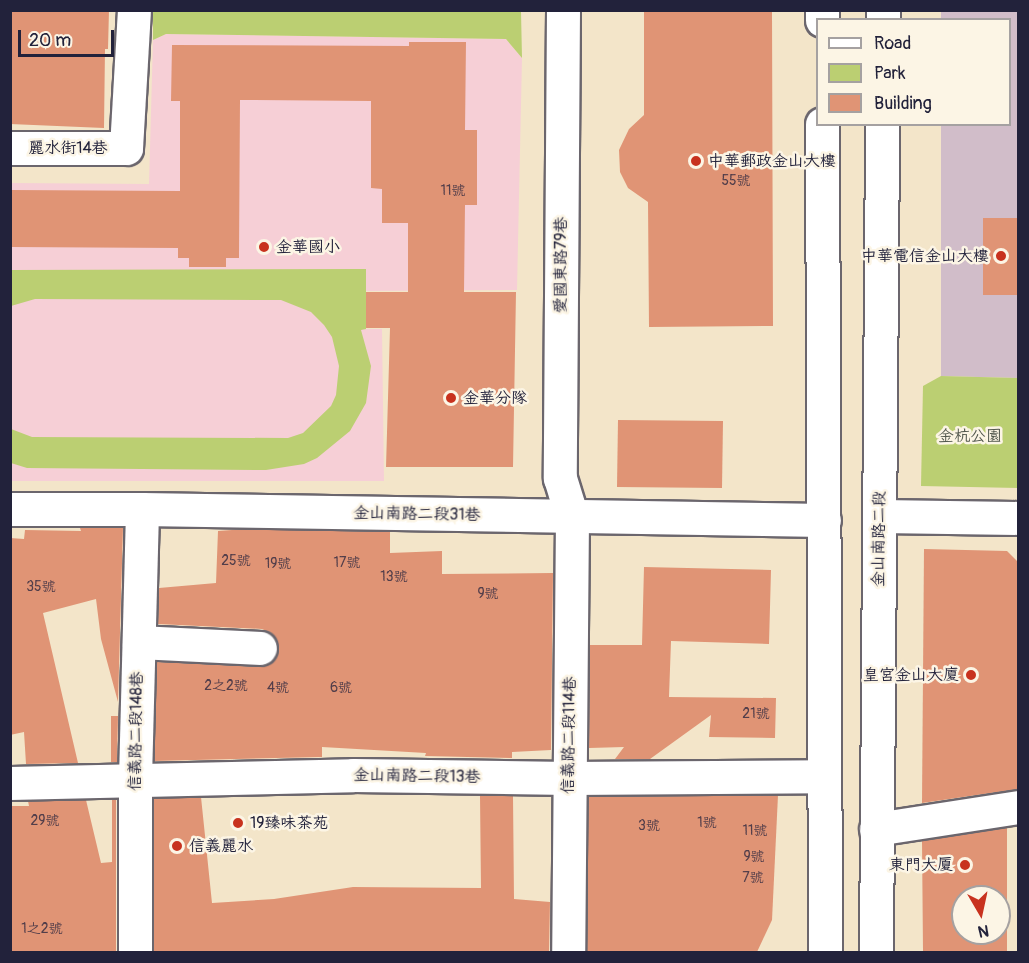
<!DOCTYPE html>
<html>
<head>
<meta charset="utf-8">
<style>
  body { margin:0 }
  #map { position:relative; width:1029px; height:963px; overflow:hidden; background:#f3e5c9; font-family:Pangolin,"LXGW WenKai TC",sans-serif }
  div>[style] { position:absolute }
  .built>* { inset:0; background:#f6cfd6 }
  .industrial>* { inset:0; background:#d1bdc9 }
  .green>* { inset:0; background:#bbcf72 }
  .building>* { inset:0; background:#e09475 }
  .roads { filter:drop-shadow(2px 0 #6b666d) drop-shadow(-2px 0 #6b666d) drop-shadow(0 2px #6b666d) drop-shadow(0 -2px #6b666d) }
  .minor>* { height:33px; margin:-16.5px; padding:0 16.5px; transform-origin:16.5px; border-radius:16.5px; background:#fff }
  .major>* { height:33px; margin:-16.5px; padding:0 16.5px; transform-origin:16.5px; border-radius:16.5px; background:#fff }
  .dots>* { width:16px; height:16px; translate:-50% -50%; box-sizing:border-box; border:3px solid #fcf5e5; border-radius:50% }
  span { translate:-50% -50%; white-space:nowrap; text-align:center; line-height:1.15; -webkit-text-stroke:5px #fcf5e5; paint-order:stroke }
  .number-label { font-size:14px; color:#523e4a }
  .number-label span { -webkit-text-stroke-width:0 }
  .street-label { font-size:16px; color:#22223b }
  .poi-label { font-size:16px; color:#22223b }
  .left { translate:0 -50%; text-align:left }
  .right { translate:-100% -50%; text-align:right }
  .park-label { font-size:16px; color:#50564c }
  .frame { position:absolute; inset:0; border:12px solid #22223b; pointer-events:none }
  .legend { position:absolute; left:816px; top:18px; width:195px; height:108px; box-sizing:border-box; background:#fcf5e5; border:2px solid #a5a1a1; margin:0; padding:8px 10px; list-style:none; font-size:18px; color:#22223b }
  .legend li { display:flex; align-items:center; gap:12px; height:30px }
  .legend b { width:30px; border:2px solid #a5a1a1 }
  .north { position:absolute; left:951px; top:885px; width:60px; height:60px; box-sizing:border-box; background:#fcf5e5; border:2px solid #a5a1a1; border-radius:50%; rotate:171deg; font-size:16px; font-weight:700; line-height:24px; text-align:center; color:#22223b }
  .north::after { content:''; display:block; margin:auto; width:21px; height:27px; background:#c8321e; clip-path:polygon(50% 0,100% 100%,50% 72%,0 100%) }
  .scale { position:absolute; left:18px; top:30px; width:96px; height:27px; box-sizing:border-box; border:3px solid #22223b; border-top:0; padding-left:8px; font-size:18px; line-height:21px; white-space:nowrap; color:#22223b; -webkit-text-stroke:4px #fcf5e5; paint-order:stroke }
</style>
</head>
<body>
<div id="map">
  <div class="built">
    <div style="clip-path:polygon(166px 34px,506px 39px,522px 58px,517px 290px,366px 291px,366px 329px,382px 329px,384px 481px,11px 481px,11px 183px,149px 184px,153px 40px)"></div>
  </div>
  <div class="industrial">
    <div style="clip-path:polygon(941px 11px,1018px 11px,1018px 378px,941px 376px,941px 125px,1010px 124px,1010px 20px,941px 19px)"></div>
  </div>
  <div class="green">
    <div style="clip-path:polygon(153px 11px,521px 11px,522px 58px,506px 39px,166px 34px,153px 40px)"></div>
    <div style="clip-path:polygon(366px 269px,366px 329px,361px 330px,371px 366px,366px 403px,350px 431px,317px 458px,304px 464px,266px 470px,27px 468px,11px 463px,11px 429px,32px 437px,288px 438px,303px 433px,331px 406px,336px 395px,339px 366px,332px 337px,324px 325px,311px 312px,281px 300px,35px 299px,11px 306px,11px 270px)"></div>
    <div style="clip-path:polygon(941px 376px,1018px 378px,1018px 488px,921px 486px,923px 386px)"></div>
  </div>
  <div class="building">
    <div style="clip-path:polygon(10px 10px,109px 10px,108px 49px,105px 49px,104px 128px,10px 124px)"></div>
    <div style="clip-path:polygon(644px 10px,772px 10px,773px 326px,649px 327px,648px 202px,628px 188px,620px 172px,619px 150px,629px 129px,644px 115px)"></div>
    <div style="clip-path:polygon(409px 42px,466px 42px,465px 130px,477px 130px,477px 205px,465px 205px,464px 292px,516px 292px,513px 467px,386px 467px,390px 328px,366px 328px,366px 292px,408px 292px,408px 223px,382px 223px,382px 189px,371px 188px,371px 101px,240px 100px,239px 258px,226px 258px,226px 267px,189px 267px,189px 258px,178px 258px,178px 248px,10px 247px,10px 190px,180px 191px,180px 101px,171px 101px,172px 45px,409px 46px)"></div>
    <div style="clip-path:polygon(983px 218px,1018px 218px,1018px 295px,983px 295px)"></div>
    <div style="clip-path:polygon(618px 420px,723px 421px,722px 488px,617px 487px)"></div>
    <div style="clip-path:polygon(80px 528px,123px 528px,118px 702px,101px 639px,96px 599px,43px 613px,78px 763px,26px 764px,24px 732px,10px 735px,10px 538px,24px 539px,25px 530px,81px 531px)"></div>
    <div style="clip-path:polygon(246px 529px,390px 532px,390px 553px,442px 551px,442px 574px,553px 573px,551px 750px,512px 752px,512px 758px,425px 756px,426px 753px,322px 747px,322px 757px,154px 761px,157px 662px,259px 667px,269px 664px,276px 658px,279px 648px,277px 640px,271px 633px,262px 629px,158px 624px,159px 588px,216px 583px,218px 531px)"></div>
    <div style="clip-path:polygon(924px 549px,1007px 551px,1018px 562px,1018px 789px,922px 803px)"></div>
    <div style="clip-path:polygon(644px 567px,771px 570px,769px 644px,671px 641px,669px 697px,776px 698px,775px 738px,709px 737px,711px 715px,650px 759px,615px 759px,624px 747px,589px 748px,590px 645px,642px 645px)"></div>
    <div style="clip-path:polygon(111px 716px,118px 716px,117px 762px,111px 762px)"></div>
    <div style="clip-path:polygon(778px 795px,772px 920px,757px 952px,587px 952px,588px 797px)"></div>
    <div style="clip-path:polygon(480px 796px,513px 796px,514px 899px,550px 902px,549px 952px,154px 952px,154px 798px,201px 797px,212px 903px,274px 899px,353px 887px,481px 888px)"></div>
    <div style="clip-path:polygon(112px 799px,116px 799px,116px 952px,10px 952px,10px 806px,29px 806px,28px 801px,86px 800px,101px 863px,112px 862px)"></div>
    <div style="clip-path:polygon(evenodd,1007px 828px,1007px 952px,923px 952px,922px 841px,1007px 828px,963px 897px,999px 897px,999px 933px,963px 933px,963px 897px)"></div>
  </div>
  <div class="roads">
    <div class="minor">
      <div style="left:563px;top:10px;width:468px;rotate:90.4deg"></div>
      <div style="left:560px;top:478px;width:41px;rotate:72.9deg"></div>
      <div style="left:572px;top:517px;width:435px;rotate:90.5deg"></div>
      <div style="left:10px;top:148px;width:116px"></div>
      <div style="left:126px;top:148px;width:138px;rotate:-86.7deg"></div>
      <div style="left:10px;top:509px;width:132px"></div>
      <div style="left:142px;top:509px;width:682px;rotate:0.92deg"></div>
      <div style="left:880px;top:516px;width:138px;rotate:0.8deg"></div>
      <div style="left:139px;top:642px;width:121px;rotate:2.8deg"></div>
      <div style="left:10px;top:783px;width:343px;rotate:-1.3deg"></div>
      <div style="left:353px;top:775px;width:216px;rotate:0.8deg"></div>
      <div style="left:569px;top:778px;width:255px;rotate:-0.4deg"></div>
      <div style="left:876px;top:829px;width:144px;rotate:-8.8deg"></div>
      <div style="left:135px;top:952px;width:174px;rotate:-90deg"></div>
      <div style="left:135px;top:778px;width:269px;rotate:-88.5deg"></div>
    </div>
    <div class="major">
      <div style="left:822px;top:10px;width:10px;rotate:90deg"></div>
      <div style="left:883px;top:20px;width:10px;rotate:-90deg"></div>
      <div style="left:822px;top:124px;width:828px;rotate:89.79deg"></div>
      <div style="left:876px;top:952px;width:828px;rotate:-89.58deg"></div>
    </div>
  </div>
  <div class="dots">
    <div style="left:696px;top:161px;background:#c8321e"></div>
    <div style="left:264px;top:247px;background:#c8321e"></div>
    <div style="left:1001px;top:256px;background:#c8321e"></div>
    <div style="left:451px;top:398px;background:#c8321e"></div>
    <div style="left:971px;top:675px;background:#c8321e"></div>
    <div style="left:238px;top:823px;background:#c8321e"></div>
    <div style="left:177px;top:846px;background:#c8321e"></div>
    <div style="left:965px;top:865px;background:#c8321e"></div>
  </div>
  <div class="number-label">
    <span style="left:736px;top:181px">55號</span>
    <span style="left:453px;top:191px">11號</span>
    <span style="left:236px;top:561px">25號</span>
    <span style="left:347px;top:563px">17號</span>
    <span style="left:278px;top:564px">19號</span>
    <span style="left:394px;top:577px">13號</span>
    <span style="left:41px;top:587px">35號</span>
    <span style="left:488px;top:594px">9號</span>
    <span style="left:226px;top:686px">2之2號</span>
    <span style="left:278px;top:688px">4號</span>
    <span style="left:341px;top:688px">6號</span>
    <span style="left:756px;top:714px">21號</span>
    <span style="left:45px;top:821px">29號</span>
    <span style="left:707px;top:823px">1號</span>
    <span style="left:649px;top:826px">3號</span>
    <span style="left:755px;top:831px">11號</span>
    <span style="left:754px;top:857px">9號</span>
    <span style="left:753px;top:878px">7號</span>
    <span style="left:42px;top:929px">1之2號</span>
  </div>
  <div class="street-label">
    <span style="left:68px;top:148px">麗水街14巷</span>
    <span style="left:561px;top:265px;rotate:-90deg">愛國東路79巷</span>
    <span style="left:417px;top:514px;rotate:1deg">金山南路二段31巷</span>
    <span style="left:879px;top:539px;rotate:-89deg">金山南路二段</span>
    <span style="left:136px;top:731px;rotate:-89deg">信義路二段148巷</span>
    <span style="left:569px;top:735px;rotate:-89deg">信義路二段114巷</span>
    <span style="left:417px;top:776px;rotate:1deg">金山南路二段13巷</span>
  </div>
  <div class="poi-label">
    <span class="left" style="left:708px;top:161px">中華郵政金山大樓</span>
    <span class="left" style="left:276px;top:247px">金華國小</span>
    <span class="right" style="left:989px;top:256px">中華電信金山大樓</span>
    <span class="left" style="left:463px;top:398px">金華分隊</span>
    <span class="right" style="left:959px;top:675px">皇宮金山大廈</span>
    <span class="left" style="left:250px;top:823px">19臻味茶苑</span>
    <span class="left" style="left:189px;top:846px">信義麗水</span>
    <span class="right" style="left:953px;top:865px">東門大厦</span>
  </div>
  <div class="park-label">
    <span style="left:970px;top:436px">金杭公園</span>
  </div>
  <div class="frame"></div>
  <ul class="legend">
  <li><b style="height:8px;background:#fff"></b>Road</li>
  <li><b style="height:16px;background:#bbcf72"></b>Park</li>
  <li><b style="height:16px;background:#e09475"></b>Building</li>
  </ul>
  <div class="north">N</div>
  <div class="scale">20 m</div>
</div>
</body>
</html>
